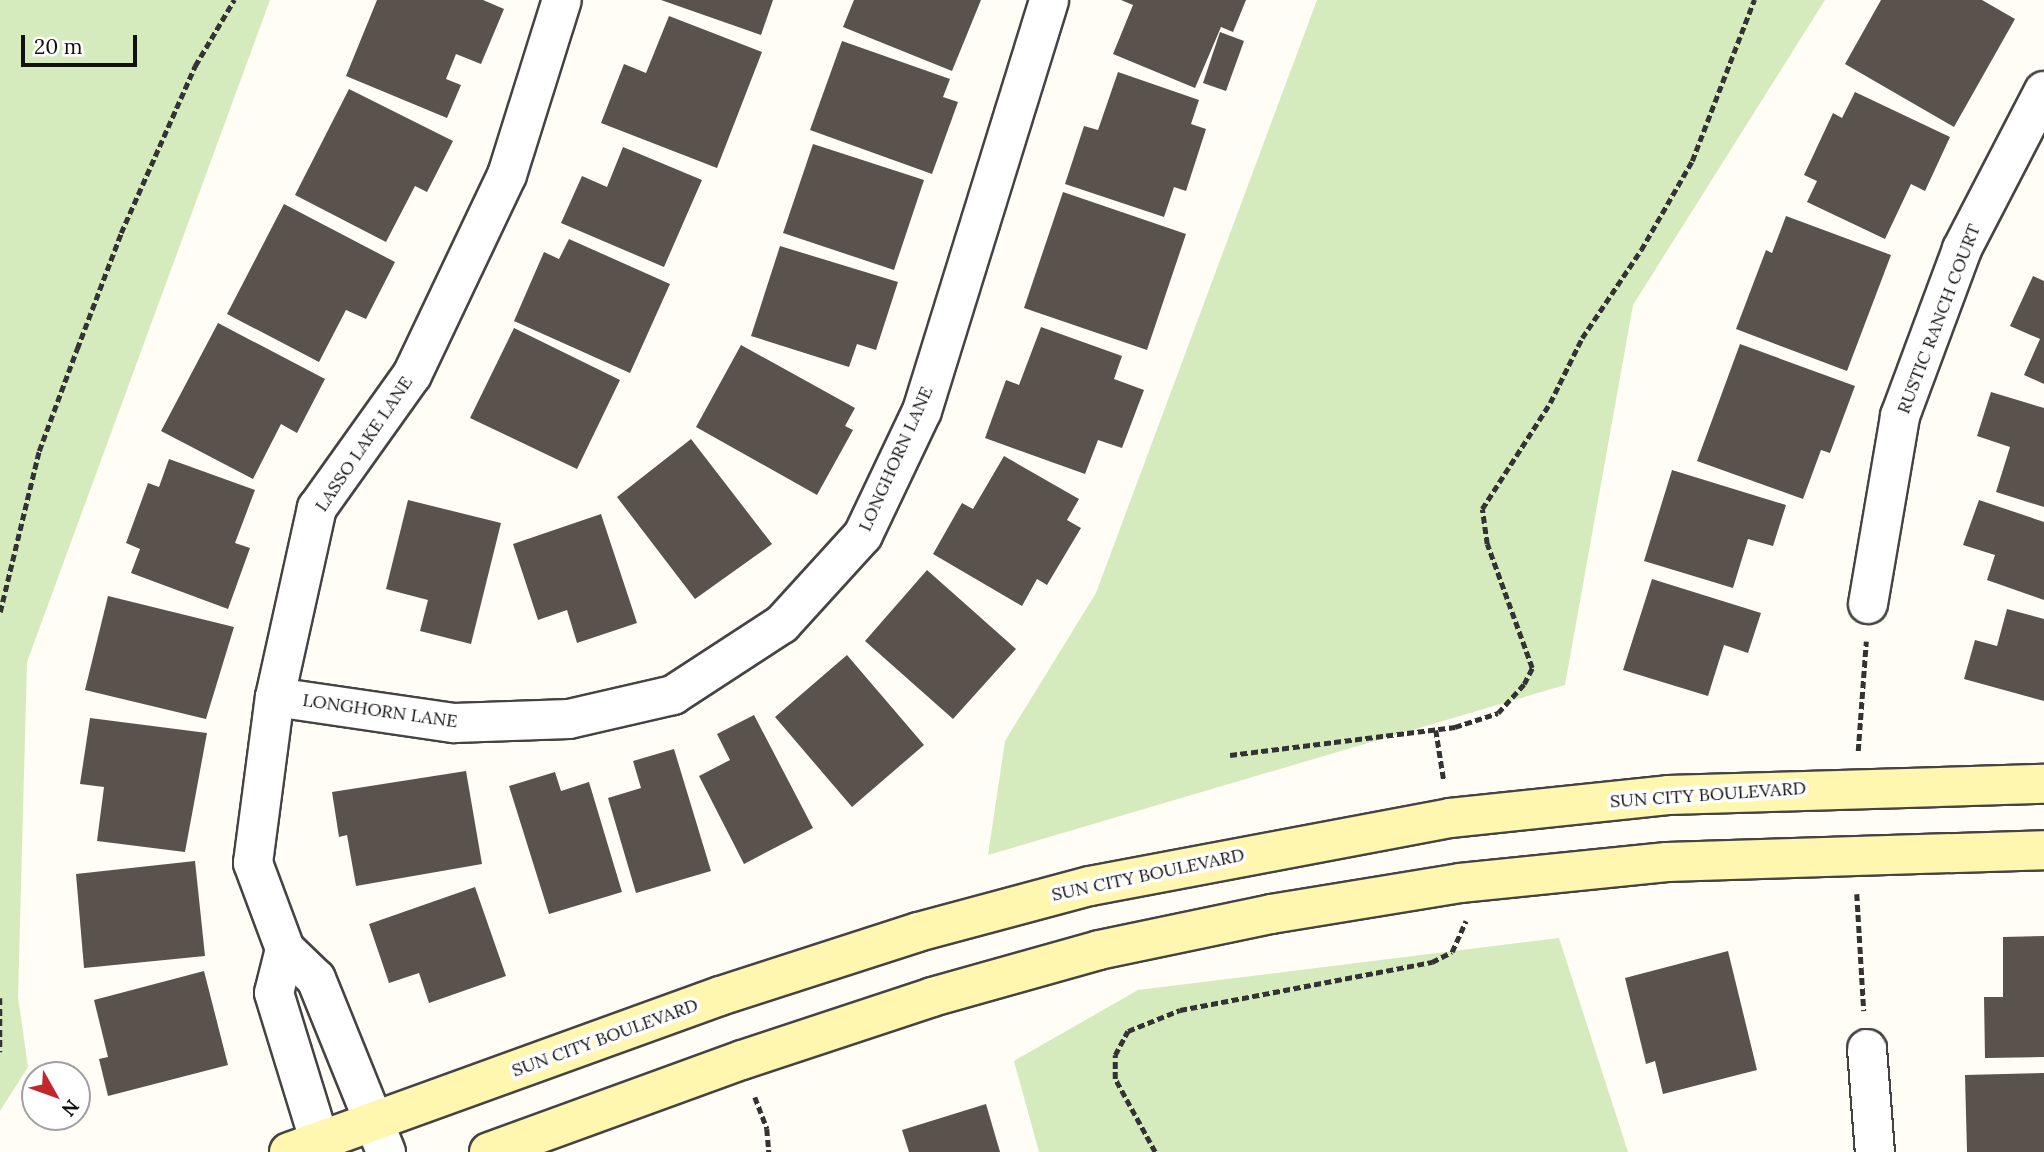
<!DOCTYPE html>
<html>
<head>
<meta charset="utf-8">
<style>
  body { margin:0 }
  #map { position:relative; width:2044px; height:1152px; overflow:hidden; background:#fffdf5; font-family:Lora,serif }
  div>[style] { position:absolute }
  .green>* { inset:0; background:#d5ebbd }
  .building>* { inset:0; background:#5a524d }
  .path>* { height:4.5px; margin-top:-2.25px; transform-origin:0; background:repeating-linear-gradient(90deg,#333 0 7px,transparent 0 10.5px) }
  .roads { filter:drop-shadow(2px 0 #444) drop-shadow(-2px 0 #444) drop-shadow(0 2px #444) drop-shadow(0 -2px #444) }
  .street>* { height:38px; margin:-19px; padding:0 19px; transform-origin:19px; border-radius:19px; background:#fff }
  .secondary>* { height:38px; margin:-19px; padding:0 19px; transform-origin:19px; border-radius:19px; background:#fff6b0 }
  span { translate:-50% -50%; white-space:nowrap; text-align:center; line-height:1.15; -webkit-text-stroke:7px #fff; paint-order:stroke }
  .street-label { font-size:18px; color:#111 }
  .north { position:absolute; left:21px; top:1061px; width:70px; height:70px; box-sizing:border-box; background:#fff; border:2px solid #a0a0a0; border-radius:50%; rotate:130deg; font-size:19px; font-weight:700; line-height:28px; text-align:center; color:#111 }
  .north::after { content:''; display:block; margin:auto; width:24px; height:32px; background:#c4262e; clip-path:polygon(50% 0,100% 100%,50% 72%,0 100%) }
  .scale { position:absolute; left:21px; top:35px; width:116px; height:32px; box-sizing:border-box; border:4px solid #111; border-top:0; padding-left:9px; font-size:21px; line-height:24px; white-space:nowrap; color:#111; -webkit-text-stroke:5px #fff; paint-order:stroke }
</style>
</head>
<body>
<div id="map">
  <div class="green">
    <div style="clip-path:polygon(0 0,270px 0,27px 662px,18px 997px,28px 1067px,0 1111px)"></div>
    <div style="clip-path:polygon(1317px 0,1825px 0,1633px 305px,1565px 685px,988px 855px,1005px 741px,1096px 593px)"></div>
    <div style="clip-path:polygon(1559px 938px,1628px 1152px,1039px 1152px,1014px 1061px,1138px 990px)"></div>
  </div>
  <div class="building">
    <div style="clip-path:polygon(377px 0,483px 0,504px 9px,481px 64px,456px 54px,446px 79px,461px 85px,447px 118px,346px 76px)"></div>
    <div style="clip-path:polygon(661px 0,773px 0,761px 35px)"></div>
    <div style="clip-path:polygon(854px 0,981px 0,952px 71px,843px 27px)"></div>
    <div style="clip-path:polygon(1121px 0,1246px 0,1233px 32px,1221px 27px,1195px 88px,1113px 54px,1133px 5px)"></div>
    <div style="clip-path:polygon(1881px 0,1982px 0,2015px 19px,1954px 127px,1845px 64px)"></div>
    <div style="clip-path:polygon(669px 16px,762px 52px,717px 168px,601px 123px,624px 64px,646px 73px)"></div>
    <div style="clip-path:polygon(1220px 32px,1244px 41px,1226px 91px,1203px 83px)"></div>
    <div style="clip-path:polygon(842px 41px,950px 79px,943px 97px,958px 102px,932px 174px,810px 130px)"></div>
    <div style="clip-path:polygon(1118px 72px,1199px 100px,1191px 124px,1206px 129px,1186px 191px,1174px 187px,1164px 217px,1065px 184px,1084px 126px,1098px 130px)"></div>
    <div style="clip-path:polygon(349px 89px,453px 141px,427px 192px,415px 186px,386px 242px,295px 195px)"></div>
    <div style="clip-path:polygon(1855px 92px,1950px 137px,1925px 191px,1911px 184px,1885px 239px,1807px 202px,1817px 181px,1804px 175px,1833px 113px,1842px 118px)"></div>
    <div style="clip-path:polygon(813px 144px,924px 180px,894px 270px,783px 233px)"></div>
    <div style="clip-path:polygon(623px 147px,702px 180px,664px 267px,561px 223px,582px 176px,607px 187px)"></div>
    <div style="clip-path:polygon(1063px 192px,1186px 234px,1147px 350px,1024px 308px)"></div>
    <div style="clip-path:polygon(284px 204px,395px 262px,366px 319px,346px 310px,319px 362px,227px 314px)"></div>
    <div style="clip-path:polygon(1786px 216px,1891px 255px,1847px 371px,1736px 329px,1766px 250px,1772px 253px)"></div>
    <div style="clip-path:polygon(569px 239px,670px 284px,630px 373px,514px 321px,544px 252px,559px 259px)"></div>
    <div style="clip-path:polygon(780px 246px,898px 282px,876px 350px,857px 344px,849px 367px,751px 336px)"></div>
    <div style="clip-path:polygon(2033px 276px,2044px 281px,2044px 384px,2024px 375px,2040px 339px,2010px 326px)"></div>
    <div style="clip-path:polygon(218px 323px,325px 379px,297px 433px,281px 424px,253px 479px,161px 431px)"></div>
    <div style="clip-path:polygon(1041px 327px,1122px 356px,1114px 379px,1144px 390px,1122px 448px,1098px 440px,1085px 474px,985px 438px,1006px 380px,1019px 385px)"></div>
    <div style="clip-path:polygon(514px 328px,620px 380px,577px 469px,470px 418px)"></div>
    <div style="clip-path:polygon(1740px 344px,1855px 386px,1830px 453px,1821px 450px,1803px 499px,1697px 461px)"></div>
    <div style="clip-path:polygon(741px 345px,855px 408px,845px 426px,853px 430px,817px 495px,696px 427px)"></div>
    <div style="clip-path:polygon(1991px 392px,2044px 408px,2044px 507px,1996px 492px,2010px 447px,1977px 436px)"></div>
    <div style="clip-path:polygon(691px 439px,772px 544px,695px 599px,617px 497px)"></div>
    <div style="clip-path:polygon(1004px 456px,1079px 499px,1067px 520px,1081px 528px,1047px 585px,1037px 579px,1022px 606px,933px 554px,962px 503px,973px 509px)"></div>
    <div style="clip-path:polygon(169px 459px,255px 490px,235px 543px,250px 548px,228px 609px,131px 573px,140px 549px,126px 543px,148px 483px,159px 487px)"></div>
    <div style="clip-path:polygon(1672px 470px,1786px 505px,1773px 546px,1748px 539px,1733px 588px,1644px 561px)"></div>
    <div style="clip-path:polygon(408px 500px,501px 523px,471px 644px,420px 631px,428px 600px,386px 589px)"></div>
    <div style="clip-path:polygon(1979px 500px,2044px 522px,2044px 600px,1987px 580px,1995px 555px,1963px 545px)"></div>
    <div style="clip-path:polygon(601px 514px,637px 623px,577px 643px,567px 610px,538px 620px,513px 544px)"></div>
    <div style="clip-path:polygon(927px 570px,1016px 649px,953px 719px,865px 641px)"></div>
    <div style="clip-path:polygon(1652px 579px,1761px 613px,1748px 653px,1724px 645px,1708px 696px,1623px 670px)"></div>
    <div style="clip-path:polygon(108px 596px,234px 627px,206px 719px,85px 690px)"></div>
    <div style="clip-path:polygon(2007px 609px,2044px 619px,2044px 701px,1964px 679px,1975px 640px,1997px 646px)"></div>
    <div style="clip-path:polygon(847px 655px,924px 745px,852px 807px,775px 717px)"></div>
    <div style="clip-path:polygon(754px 715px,813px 828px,744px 864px,699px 776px,730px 760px,717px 734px)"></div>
    <div style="clip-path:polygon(90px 718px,207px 733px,185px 852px,97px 841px,104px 787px,80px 784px)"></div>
    <div style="clip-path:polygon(674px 749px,711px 871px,636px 893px,608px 798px,641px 788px,633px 761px)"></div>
    <div style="clip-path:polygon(466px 771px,482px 864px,356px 886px,347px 835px,339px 837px,332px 792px)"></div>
    <div style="clip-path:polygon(555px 772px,561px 791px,589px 782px,622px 892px,549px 914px,509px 786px)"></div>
    <div style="clip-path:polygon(195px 861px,205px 956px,84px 968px,76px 874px)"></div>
    <div style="clip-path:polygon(475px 887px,506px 976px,429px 1003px,419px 973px,389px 983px,369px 924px)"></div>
    <div style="clip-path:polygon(2044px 936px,2044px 1057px,1985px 1058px,1984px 997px,2003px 997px,2003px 937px)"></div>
    <div style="clip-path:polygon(1728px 951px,1757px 1070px,1663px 1094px,1655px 1061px,1646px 1064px,1625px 978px)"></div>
    <div style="clip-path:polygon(204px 971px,228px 1065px,108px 1096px,99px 1059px,108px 1057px,94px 1000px)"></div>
    <div style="clip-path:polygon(2044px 1073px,2044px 1152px,1967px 1152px,1965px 1075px)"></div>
    <div style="clip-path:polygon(986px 1104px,1000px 1152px,909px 1152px,902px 1130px)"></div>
  </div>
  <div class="path">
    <div style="left:0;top:612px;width:166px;rotate:-76.4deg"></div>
    <div style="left:39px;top:451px;width:109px;rotate:-69.6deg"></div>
    <div style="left:77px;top:349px;width:124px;rotate:-69.2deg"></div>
    <div style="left:121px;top:233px;width:183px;rotate:-66.1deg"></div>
    <div style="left:195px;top:66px;width:77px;rotate:-59.4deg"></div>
    <div style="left:1436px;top:730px;width:52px;rotate:81.1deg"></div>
    <div style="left:1858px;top:751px;width:110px;rotate:-85.8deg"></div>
    <div style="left:1230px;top:755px;width:227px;rotate:-7.1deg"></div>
    <div style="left:1455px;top:727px;width:45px;rotate:-18deg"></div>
    <div style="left:1498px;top:713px;width:39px;rotate:-48deg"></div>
    <div style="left:1524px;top:684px;width:18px;rotate:-63deg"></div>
    <div style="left:1532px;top:668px;width:132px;rotate:-109.9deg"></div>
    <div style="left:1487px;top:544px;width:35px;rotate:-98deg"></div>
    <div style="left:1482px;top:509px;width:126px;rotate:-57.3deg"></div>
    <div style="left:1550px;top:403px;width:72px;rotate:-63.8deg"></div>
    <div style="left:1582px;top:338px;width:106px;rotate:-56.2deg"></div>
    <div style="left:1641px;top:250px;width:103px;rotate:-60.2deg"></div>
    <div style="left:1692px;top:161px;width:173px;rotate:-68.9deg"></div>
    <div style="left:1857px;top:894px;width:117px;rotate:86.6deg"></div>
    <div style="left:0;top:998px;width:54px;rotate:90deg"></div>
    <div style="left:755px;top:1097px;width:34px;rotate:69deg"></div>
    <div style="left:767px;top:1129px;width:23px;rotate:85deg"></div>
    <div style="left:1155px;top:1152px;width:83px;rotate:-118.7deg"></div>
    <div style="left:1115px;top:1079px;width:24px;rotate:-90deg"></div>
    <div style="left:1115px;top:1055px;width:27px;rotate:-62deg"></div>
    <div style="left:1128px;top:1031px;width:56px;rotate:-22deg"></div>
    <div style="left:1180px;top:1010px;width:257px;rotate:-10.8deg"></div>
    <div style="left:1432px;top:962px;width:22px;rotate:-27deg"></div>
    <div style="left:1452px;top:952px;width:34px;rotate:-66deg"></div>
  </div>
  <div class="roads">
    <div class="street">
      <div style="left:1868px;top:604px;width:191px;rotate:-80.3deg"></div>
      <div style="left:1900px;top:416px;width:178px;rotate:-69.6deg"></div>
      <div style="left:1962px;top:249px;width:178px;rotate:-62.6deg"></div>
      <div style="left:275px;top:697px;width:181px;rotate:8.3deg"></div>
      <div style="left:454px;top:723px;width:115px;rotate:-2deg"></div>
      <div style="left:569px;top:719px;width:107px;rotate:-13deg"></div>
      <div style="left:673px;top:695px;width:130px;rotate:-33.1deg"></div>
      <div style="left:782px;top:624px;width:120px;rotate:-47.7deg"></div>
      <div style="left:863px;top:535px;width:137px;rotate:-64.6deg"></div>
      <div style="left:922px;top:411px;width:430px;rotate:-72.8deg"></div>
      <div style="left:285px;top:949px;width:45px;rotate:104deg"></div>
      <div style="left:274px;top:993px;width:166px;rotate:72.9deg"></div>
      <div style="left:1867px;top:1049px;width:103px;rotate:85.6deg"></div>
      <div style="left:386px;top:1152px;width:187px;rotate:-112deg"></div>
      <div style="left:316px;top:979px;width:43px;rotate:-135.9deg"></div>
      <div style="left:285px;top:949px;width:92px;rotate:-110.4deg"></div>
      <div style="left:253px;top:863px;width:167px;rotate:-82.5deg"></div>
      <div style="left:275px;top:697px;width:194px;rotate:-77.5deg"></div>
      <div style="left:317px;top:508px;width:163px;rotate:-54.5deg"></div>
      <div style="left:412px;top:375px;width:221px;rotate:-64.6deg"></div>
      <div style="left:507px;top:175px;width:183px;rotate:-72.6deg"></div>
    </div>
    <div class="secondary">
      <div style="left:289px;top:1152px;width:458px;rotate:-19.9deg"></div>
      <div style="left:720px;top:996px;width:208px;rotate:-17.9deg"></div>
      <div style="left:918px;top:932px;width:178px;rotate:-15deg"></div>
      <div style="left:1090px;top:886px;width:366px;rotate:-10.7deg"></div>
      <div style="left:1450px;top:818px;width:219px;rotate:-6deg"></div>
      <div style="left:1668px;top:795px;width:376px;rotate:-1.7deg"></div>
      <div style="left:489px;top:1152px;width:269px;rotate:-20deg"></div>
      <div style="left:742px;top:1060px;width:200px;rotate:-18.3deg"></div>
      <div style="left:932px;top:997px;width:173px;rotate:-15.7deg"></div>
      <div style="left:1099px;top:950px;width:176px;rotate:-11.8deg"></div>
      <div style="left:1271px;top:914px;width:192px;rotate:-9.3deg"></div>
      <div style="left:1460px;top:883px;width:208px;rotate:-5.8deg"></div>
      <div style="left:1667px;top:862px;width:377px;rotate:-1.8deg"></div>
    </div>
  </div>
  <div class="street-label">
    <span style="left:1939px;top:319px;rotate:-69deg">RUSTIC RANCH COURT</span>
    <span style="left:364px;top:444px;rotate:-56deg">LASSO LAKE LANE</span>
    <span style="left:896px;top:459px;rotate:-66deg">LONGHORN LANE</span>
    <span style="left:380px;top:711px;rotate:8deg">LONGHORN LANE</span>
    <span style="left:1708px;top:795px;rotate:-4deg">SUN CITY BOULEVARD</span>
    <span style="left:1148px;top:875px;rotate:-12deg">SUN CITY BOULEVARD</span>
    <span style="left:605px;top:1038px;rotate:-20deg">SUN CITY BOULEVARD</span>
  </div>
  <div class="north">N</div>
  <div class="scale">20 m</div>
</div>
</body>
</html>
